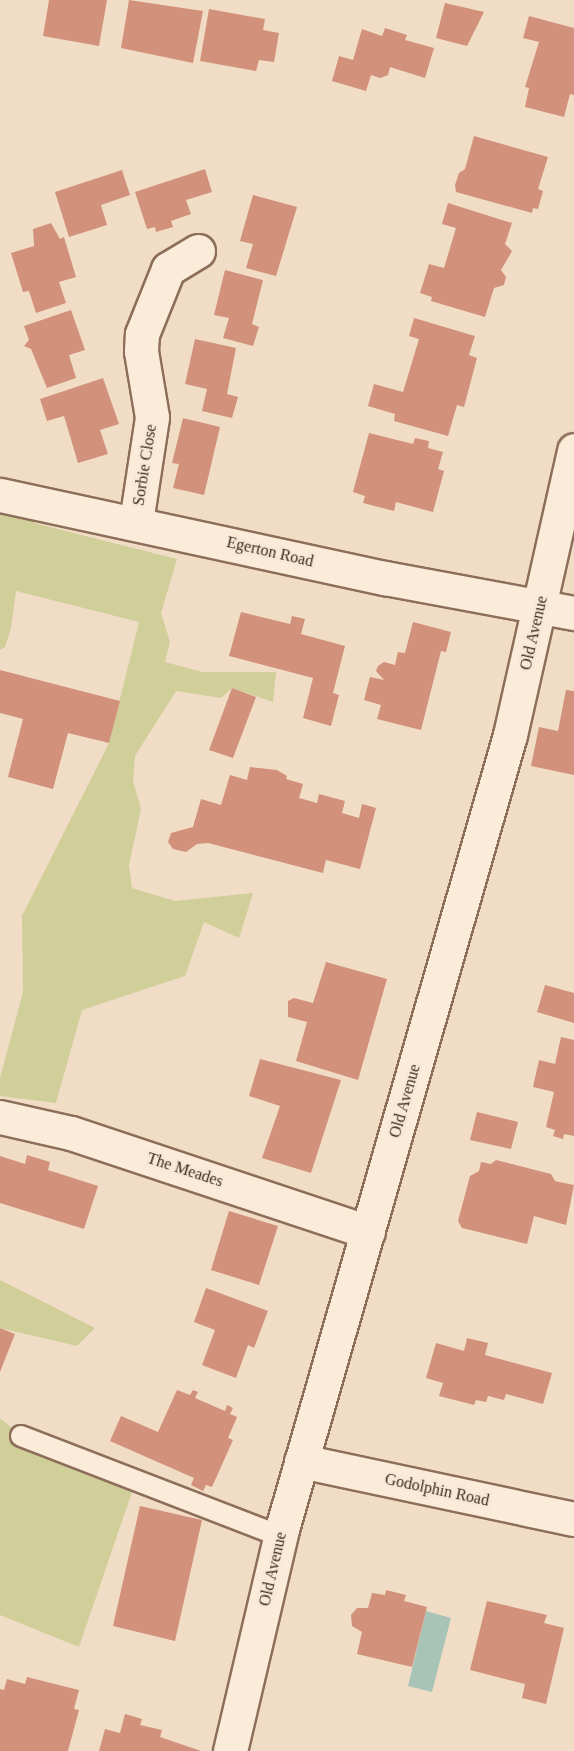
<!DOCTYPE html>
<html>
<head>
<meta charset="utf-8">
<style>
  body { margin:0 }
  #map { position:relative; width:574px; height:1751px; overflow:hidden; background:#f1ddc6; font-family:"Times New Roman",serif }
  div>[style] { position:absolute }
  .green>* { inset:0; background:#d0ce99 }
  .water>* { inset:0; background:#a8c4b7 }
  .building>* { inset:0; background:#d1917a }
  .roads { filter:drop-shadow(2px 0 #8d6e5a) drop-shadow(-2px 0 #8d6e5a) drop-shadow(0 2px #8d6e5a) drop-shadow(0 -2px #8d6e5a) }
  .service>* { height:20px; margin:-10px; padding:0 10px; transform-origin:10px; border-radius:10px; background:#fbecda }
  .minor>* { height:33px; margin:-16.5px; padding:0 16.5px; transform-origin:16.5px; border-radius:16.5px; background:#fbecda }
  span { translate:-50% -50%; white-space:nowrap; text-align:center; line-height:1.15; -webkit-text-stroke:6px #f8e9d6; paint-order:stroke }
  .street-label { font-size:16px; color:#3d291f }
</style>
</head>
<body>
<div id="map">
  <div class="green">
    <div style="clip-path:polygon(0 495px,38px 502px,34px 523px,177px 559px,161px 613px,170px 642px,165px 662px,202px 672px,276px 672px,273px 702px,232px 688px,221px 698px,176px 691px,135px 756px,133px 781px,141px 809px,129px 865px,132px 888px,175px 901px,253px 893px,239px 938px,204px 922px,185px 976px,82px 1010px,56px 1103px,0 1096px,0 1078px,23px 992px,22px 916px,109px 743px,139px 622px,16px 591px,11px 628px,5px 647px,0 650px)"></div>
    <div style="clip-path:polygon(0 1280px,95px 1328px,77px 1346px,0 1328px)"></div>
    <div style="clip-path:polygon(0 1418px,21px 1436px,136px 1480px,79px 1647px,0 1615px)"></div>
  </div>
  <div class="water">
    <div style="clip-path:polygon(426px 1611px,451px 1618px,432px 1692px,408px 1686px)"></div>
  </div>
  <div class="building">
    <div style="clip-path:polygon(49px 0,107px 0,99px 46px,43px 36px)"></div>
    <div style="clip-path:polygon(129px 0,203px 11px,193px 63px,121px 48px)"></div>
    <div style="clip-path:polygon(445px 3px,484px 12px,467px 46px,436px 38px)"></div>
    <div style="clip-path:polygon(209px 9px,265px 19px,263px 30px,279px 33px,274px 62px,259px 60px,256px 71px,200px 61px)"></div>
    <div style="clip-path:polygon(529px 16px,574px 28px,574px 95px,570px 94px,564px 117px,525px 107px,529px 88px,525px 87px,539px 42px,523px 38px)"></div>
    <div style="clip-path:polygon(385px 28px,407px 35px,405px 40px,434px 48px,425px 78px,390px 67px,388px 75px,380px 78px,371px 75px,366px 91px,332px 81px,339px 56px,353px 60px,362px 29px,382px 36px)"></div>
    <div style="clip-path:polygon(474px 136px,548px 157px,538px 189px,543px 191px,538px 209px,533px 208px,532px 213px,456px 192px,455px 185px,459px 173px,465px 169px)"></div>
    <div style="clip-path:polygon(205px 169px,212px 192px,186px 200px,191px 214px,171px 221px,173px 227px,156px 232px,155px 227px,147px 229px,135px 192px)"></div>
    <div style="clip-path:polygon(122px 170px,130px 195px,101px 205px,107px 225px,69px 237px,55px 192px)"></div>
    <div style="clip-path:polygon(253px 195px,297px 207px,276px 276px,246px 268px,253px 244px,240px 241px)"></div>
    <div style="clip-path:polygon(448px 203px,512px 223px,505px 244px,512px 251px,501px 270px,506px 277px,504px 285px,494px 288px,485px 317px,431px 301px,432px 297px,420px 293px,429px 264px,444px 268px,456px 228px,442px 224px)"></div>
    <div style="clip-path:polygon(51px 223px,60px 239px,64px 237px,76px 277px,59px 282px,66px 303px,36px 313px,29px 291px,23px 292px,11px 253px,34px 246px,33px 229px)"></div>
    <div style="clip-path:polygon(225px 270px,263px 280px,252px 324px,259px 327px,253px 346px,223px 338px,229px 318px,214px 315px)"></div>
    <div style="clip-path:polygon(71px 310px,85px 350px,69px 355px,76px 378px,47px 388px,31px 349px,24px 346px,29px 340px,24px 326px)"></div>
    <div style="clip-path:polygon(414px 318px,475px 336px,469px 355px,477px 358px,464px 407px,457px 405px,448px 436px,394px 421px,395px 414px,368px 406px,374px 384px,403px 392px,419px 339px,409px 336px)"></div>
    <div style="clip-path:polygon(195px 339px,236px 348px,227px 394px,238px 397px,232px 418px,202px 411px,207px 389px,185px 384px)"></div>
    <div style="clip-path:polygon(103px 378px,119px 424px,100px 430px,108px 454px,78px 463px,64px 416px,47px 421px,40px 399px)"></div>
    <div style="clip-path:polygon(183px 418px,220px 427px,204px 495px,173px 488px,179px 464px,172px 463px)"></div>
    <div style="clip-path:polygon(369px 433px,413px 444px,415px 438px,429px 441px,428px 448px,443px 452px,438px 469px,444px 471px,433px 512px,396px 502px,394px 511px,363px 503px,365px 496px,353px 492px)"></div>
    <div style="clip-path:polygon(241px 612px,290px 624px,292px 616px,305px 619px,301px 634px,345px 646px,333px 693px,339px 695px,331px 726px,303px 718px,313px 678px,229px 656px)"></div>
    <div style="clip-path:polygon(413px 622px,451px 632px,446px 652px,441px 651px,421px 730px,377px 719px,381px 705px,364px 700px,370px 677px,384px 680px,376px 671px,378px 666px,384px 662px,395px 665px,398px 652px,405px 653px)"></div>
    <div style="clip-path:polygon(0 670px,120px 701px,109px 743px,68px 733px,53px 789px,8px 777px,23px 719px,0 713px)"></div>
    <div style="clip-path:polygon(232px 688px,256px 697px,233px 758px,209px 750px)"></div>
    <div style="clip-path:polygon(566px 690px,574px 691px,574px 775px,531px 766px,539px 727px,558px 731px)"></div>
    <div style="clip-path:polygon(250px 767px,277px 770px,287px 776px,286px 779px,303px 784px,299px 798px,317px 803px,319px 794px,345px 801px,342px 813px,359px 818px,362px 804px,376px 808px,360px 869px,326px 860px,323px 873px,208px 843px,197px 844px,186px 852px,173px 849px,168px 842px,171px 833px,193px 827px,201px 799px,221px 805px,230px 775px,247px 780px)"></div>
    <div style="clip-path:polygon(326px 962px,387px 979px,358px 1080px,296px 1061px,307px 1022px,288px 1017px,288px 1001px,294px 998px,313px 1003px)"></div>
    <div style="clip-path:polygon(545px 985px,574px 993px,574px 1023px,537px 1012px)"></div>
    <div style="clip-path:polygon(561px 1037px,574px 1040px,574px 1136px,564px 1134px,563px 1139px,553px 1136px,555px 1130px,546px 1127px,554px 1092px,533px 1087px,539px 1060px,555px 1064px)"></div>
    <div style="clip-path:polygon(260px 1059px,341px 1080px,311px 1173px,262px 1158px,280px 1106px,249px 1096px)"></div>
    <div style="clip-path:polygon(477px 1112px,518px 1122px,511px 1149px,470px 1140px)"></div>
    <div style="clip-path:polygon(27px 1155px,50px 1162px,48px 1170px,98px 1186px,84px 1229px,0 1203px,0 1156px,25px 1164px)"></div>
    <div style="clip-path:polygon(496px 1160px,551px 1174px,555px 1181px,574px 1185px,566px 1225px,534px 1216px,527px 1244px,462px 1228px,458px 1221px,470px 1176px,479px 1171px,481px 1162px,491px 1164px)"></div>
    <div style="clip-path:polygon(229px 1211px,278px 1226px,259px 1285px,211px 1270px)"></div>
    <div style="clip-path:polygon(206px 1288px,268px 1311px,254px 1348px,248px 1345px,236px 1378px,202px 1365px,215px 1330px,194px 1322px)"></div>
    <div style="clip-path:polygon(0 1328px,15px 1334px,0 1372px)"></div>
    <div style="clip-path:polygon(467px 1338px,488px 1343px,485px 1355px,552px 1373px,543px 1404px,506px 1394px,504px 1400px,488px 1396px,486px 1402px,476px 1400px,474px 1405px,439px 1396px,443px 1383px,426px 1378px,436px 1343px,464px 1351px)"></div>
    <div style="clip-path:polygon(177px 1390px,190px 1395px,193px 1390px,198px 1392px,195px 1398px,225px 1411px,227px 1405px,233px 1408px,230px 1414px,237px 1417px,228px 1438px,233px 1440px,212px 1487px,206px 1485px,203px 1491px,191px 1485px,194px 1478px,110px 1441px,121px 1416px,158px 1432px)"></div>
    <div style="clip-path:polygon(140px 1506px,202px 1520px,175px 1641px,113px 1626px)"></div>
    <div style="clip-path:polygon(386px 1590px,406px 1595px,404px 1601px,427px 1607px,412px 1667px,357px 1654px,362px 1632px,352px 1626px,351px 1615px,357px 1608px,368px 1608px,372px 1593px,385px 1595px)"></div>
    <div style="clip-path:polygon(487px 1601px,547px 1615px,544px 1623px,564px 1628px,546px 1704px,522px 1698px,525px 1684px,470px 1670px)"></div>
    <div style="clip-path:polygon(27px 1677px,79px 1690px,74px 1709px,79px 1710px,68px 1751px,0 1751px,0 1689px,4px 1690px,7px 1679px,25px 1684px)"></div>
    <div style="clip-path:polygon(125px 1714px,142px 1719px,140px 1725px,162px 1730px,160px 1737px,201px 1751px,99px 1751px,105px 1729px,120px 1733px)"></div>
  </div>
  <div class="roads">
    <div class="service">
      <div style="left:21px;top:1436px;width:278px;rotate:21.1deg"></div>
    </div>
    <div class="minor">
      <div style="left:0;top:495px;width:394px;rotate:12.2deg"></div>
      <div style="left:385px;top:578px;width:192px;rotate:10.5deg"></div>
      <div style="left:136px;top:522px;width:106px;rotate:-81.3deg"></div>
      <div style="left:152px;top:417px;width:67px;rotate:-99.5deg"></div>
      <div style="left:141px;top:351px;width:17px;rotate:-87deg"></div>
      <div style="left:142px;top:334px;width:70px;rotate:-68.2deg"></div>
      <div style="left:168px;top:269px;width:35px;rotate:-31deg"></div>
      <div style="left:0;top:1117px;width:73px;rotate:12.7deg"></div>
      <div style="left:71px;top:1133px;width:313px;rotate:18.4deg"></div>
      <div style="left:301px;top:1461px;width:279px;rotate:12deg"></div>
      <div style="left:230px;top:1751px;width:228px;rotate:-76.8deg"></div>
      <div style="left:282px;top:1529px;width:826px;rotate:-73.98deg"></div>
      <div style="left:510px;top:735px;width:292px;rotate:-77.3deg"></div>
    </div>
  </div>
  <div class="street-label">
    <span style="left:145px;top:465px;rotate:-81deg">Sorbie Close</span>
    <span style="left:270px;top:552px;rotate:13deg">Egerton Road</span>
    <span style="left:534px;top:633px;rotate:-77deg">Old Avenue</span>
    <span style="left:405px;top:1101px;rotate:-74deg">Old Avenue</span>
    <span style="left:185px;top:1170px;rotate:18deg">The Meades</span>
    <span style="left:437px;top:1490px;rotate:12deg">Godolphin Road</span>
    <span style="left:273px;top:1569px;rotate:-77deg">Old Avenue</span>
  </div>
</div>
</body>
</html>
